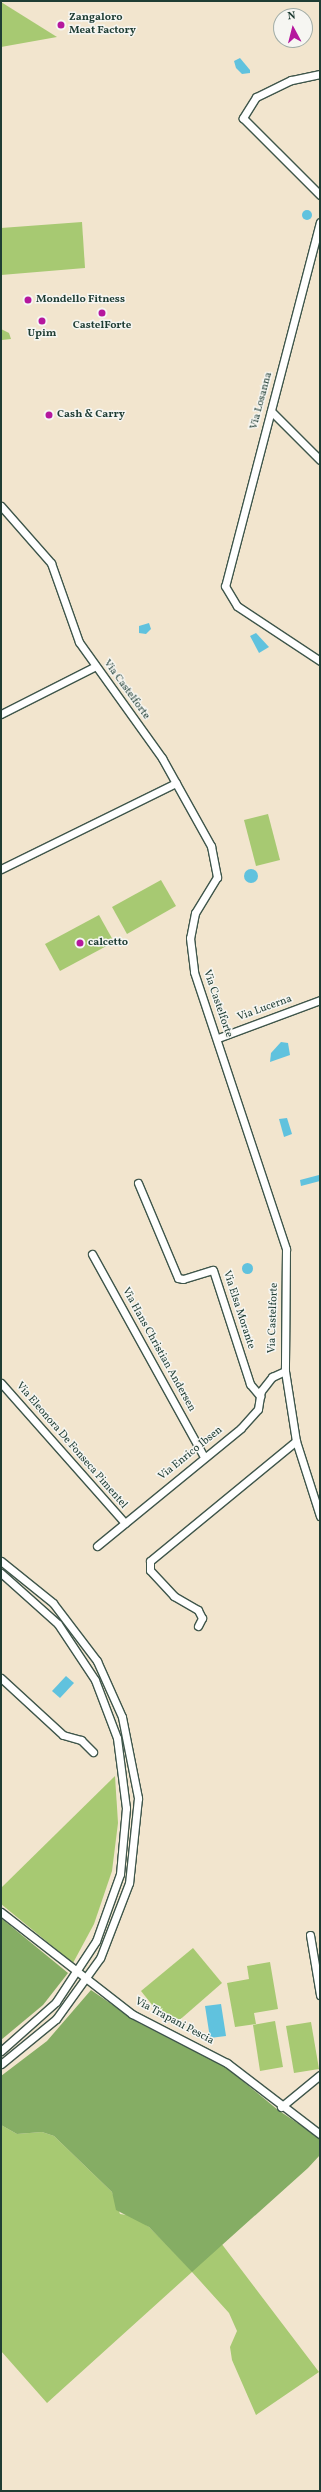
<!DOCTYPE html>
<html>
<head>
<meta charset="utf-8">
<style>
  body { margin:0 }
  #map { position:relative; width:321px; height:2492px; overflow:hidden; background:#f2e5ce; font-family:Vollkorn,serif }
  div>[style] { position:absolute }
  .green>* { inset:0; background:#a7c972 }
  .forest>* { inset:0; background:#85ad64 }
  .water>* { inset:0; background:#60c2de }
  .round { border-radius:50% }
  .roads { filter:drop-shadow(1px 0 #3f564b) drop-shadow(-1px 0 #3f564b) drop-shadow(0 1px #3f564b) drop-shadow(0 -1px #3f564b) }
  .street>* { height:7px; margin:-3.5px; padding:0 3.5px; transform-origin:3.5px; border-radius:3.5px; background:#fff }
  .dots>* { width:11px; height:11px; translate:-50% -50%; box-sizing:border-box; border:2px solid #f6f6f2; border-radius:50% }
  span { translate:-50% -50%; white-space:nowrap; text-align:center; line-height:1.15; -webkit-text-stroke:3px #f6f6f2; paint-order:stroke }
  .poi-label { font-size:11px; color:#1f3d34; font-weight:700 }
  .left { translate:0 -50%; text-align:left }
  .street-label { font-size:11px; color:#1f3d34 }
  .frame { position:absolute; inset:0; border:2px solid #1f3d34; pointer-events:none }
  .north { position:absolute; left:273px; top:8px; width:40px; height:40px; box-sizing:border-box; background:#f6f6f2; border:1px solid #a0aca6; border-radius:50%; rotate:353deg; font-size:11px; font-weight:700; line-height:16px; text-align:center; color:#1f3d34 }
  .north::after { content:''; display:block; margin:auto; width:14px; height:18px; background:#b5179e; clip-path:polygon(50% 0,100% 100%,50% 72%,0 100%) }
</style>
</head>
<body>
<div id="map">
  <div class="green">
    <div style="clip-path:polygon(1px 2px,57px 37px,1px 47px)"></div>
    <div style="clip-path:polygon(82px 222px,85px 268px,1px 275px,1px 228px)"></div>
    <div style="clip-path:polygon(1px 329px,9px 333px,11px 339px,2px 340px)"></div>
    <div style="clip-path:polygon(268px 814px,280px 860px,256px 866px,244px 820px)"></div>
    <div style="clip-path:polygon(161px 880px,176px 906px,127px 934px,112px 907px)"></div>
    <div style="clip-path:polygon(99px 915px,114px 942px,60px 971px,45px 944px)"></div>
    <div style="clip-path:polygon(115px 1776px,118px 1823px,112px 1871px,94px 1924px,73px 1963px,1px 1904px,1px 1888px)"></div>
    <div style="clip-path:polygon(193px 1948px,222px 1983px,175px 2024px,165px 2021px,141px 1991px)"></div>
    <div style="clip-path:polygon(270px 1962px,278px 2009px,254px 2013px,256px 2024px,235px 2027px,227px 1983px,249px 1979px,247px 1966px)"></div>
    <div style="clip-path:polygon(275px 2021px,283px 2067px,260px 2071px,253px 2025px)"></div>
    <div style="clip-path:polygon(311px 2022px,319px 2069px,294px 2073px,286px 2026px)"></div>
    <div style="clip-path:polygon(1px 2125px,17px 2134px,42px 2132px,54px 2136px,112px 2192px,120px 2214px,133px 2216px,149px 2227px,192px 2271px,221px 2243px,319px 2372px,256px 2415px,232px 2360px,230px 2347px,237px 2331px,229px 2313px,192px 2272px,47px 2403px,1px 2351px)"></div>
  </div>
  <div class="forest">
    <div style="clip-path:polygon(1px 1918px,68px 1973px,43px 2005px,1px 2040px)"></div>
    <div style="clip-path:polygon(91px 1990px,139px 2023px,227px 2068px,278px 2110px,320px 2138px,320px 2155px,308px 2168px,192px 2272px,149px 2227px,116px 2210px,112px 2192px,54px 2136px,42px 2132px,17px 2134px,1px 2125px,1px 2076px,47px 2041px)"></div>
  </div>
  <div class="water">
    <div style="clip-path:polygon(240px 58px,250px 70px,250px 73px,242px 74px,236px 68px,234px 61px)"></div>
    <div class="round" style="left:302px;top:210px;width:10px;height:10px"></div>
    <div style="clip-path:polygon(149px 623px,151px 629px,146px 634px,139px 633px,139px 626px)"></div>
    <div style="clip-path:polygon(256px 633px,269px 647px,259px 653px,250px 636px)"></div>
    <div class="round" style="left:244px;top:869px;width:14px;height:14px"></div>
    <div style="clip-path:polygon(281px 1042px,288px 1043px,290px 1055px,270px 1062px,271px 1053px)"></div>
    <div style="clip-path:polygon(287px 1118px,292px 1134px,284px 1137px,279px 1119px)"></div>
    <div style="clip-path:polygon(319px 1175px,320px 1181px,301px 1186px,300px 1180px)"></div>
    <div class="round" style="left:241.5px;top:1262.5px;width:11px;height:11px"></div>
    <div style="clip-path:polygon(66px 1676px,74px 1683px,60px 1698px,52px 1691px)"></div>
    <div style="clip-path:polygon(221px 2004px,226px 2036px,210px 2038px,205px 2006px)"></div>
  </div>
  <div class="roads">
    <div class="street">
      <div style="left:320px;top:74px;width:30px;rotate:168deg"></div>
      <div style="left:291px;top:80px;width:39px;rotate:154deg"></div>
      <div style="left:256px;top:97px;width:25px;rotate:122deg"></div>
      <div style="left:243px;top:118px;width:109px;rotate:45deg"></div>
      <div style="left:320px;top:222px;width:376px;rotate:104.6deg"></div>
      <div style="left:225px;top:586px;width:23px;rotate:59deg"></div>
      <div style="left:237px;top:606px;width:100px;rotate:33.5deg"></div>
      <div style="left:271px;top:411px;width:69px;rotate:45deg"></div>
      <div style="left:1px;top:506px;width:76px;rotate:48.7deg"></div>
      <div style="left:51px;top:563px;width:84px;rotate:70.5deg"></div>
      <div style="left:79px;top:642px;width:143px;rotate:54.4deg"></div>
      <div style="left:162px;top:758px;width:101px;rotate:60.9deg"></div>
      <div style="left:211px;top:846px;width:32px;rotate:79deg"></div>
      <div style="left:217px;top:877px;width:42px;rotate:121.4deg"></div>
      <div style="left:195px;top:913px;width:25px;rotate:101deg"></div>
      <div style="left:190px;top:938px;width:34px;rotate:83deg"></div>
      <div style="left:194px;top:972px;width:292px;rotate:71.6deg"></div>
      <div style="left:286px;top:1249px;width:122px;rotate:90.5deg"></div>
      <div style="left:285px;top:1371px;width:71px;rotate:81.1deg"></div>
      <div style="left:296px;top:1441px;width:79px;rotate:72.3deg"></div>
      <div style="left:1px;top:714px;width:106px;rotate:-26.8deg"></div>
      <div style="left:1px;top:869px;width:195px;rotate:-26.2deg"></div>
      <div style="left:218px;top:1038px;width:109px;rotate:-20.4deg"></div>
      <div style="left:138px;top:1183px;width:103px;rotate:67.2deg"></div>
      <div style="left:178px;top:1278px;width:5px;rotate:11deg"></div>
      <div style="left:183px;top:1279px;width:31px;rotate:-17deg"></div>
      <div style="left:213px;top:1270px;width:120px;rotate:72deg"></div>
      <div style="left:250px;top:1384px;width:16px;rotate:50deg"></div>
      <div style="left:92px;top:1254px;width:232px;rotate:61.1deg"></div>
      <div style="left:1px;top:1383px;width:187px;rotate:48.5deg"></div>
      <div style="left:97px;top:1546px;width:186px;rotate:-39.3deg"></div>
      <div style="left:241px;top:1428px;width:25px;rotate:-48deg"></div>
      <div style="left:258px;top:1409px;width:18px;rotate:-81deg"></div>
      <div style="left:261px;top:1391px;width:18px;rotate:-52deg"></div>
      <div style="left:272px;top:1377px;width:14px;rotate:-25deg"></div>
      <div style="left:1px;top:1561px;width:67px;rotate:38.9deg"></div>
      <div style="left:53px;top:1603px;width:73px;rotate:52.8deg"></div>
      <div style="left:97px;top:1661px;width:61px;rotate:65.9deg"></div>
      <div style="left:122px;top:1717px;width:83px;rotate:78.8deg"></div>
      <div style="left:138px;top:1798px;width:85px;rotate:96deg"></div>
      <div style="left:129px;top:1883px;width:80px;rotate:111.1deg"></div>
      <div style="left:100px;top:1958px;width:75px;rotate:125.8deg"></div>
      <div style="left:56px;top:2019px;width:71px;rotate:140.7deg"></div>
      <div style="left:1px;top:1573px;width:76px;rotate:41.8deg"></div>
      <div style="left:58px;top:1624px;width:67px;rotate:56.5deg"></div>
      <div style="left:95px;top:1680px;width:62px;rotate:69.2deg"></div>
      <div style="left:117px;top:1738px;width:71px;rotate:82.7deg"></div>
      <div style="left:126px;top:1808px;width:66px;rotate:95.2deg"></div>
      <div style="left:120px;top:1874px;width:71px;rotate:109.7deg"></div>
      <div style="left:96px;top:1941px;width:73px;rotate:123.3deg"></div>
      <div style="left:56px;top:2002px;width:74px;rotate:138.3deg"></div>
      <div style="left:198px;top:1626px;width:9px;rotate:-63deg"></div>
      <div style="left:202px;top:1618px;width:9px;rotate:-117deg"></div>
      <div style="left:198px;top:1610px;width:28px;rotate:-150deg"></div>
      <div style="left:174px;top:1596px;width:35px;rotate:-133deg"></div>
      <div style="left:150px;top:1570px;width:9px;rotate:-90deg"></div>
      <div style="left:150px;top:1561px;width:189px;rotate:-39.4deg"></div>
      <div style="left:1px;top:1678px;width:84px;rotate:42.6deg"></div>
      <div style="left:63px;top:1735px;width:19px;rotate:16deg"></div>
      <div style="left:81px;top:1740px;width:17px;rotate:45deg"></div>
      <div style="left:1px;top:1912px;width:166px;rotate:37.9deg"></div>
      <div style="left:132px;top:2014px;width:107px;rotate:27.3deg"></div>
      <div style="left:227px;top:2063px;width:117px;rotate:37.4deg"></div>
      <div style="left:310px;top:1935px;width:61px;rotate:80.5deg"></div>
      <div style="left:281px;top:2107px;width:50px;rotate:-39.4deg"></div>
    </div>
  </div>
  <div class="dots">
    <div style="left:61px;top:25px;background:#b5179e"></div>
    <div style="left:28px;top:300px;background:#b5179e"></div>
    <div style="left:102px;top:313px;background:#b5179e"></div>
    <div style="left:42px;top:321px;background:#b5179e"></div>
    <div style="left:49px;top:415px;background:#b5179e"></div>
    <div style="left:80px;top:943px;background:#b5179e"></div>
  </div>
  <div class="poi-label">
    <span class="left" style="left:69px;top:25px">Zangaloro<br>Meat Factory</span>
    <span class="left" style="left:36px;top:300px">Mondello Fitness</span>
    <span style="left:102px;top:326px">CastelForte</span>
    <span style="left:42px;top:334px">Upim</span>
    <span class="left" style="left:57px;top:415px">Cash &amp; Carry</span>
    <span class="left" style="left:88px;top:943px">calcetto</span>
  </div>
  <div class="street-label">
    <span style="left:262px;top:401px;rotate:-75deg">Via Losanna</span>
    <span style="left:126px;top:690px;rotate:54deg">Via Castelforte</span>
    <span style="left:217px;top:1004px;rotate:71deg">Via Castelforte</span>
    <span style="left:265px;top:1009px;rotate:-20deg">Via Lucerna</span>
    <span style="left:238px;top:1310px;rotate:72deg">Via Elsa Morante</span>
    <span style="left:274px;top:1318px;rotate:-88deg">Via Castelforte</span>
    <span style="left:158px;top:1350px;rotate:61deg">Via Hans Christian Andersen</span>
    <span style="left:71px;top:1446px;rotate:49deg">Via Eleonora De Fonseca Pimentel</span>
    <span style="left:191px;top:1454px;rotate:-39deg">Via Enrico Ibsen</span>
    <span style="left:174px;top:2022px;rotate:28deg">Via Trapani Pescia</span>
  </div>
  <div class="frame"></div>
  <div class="north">N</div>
</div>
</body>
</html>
